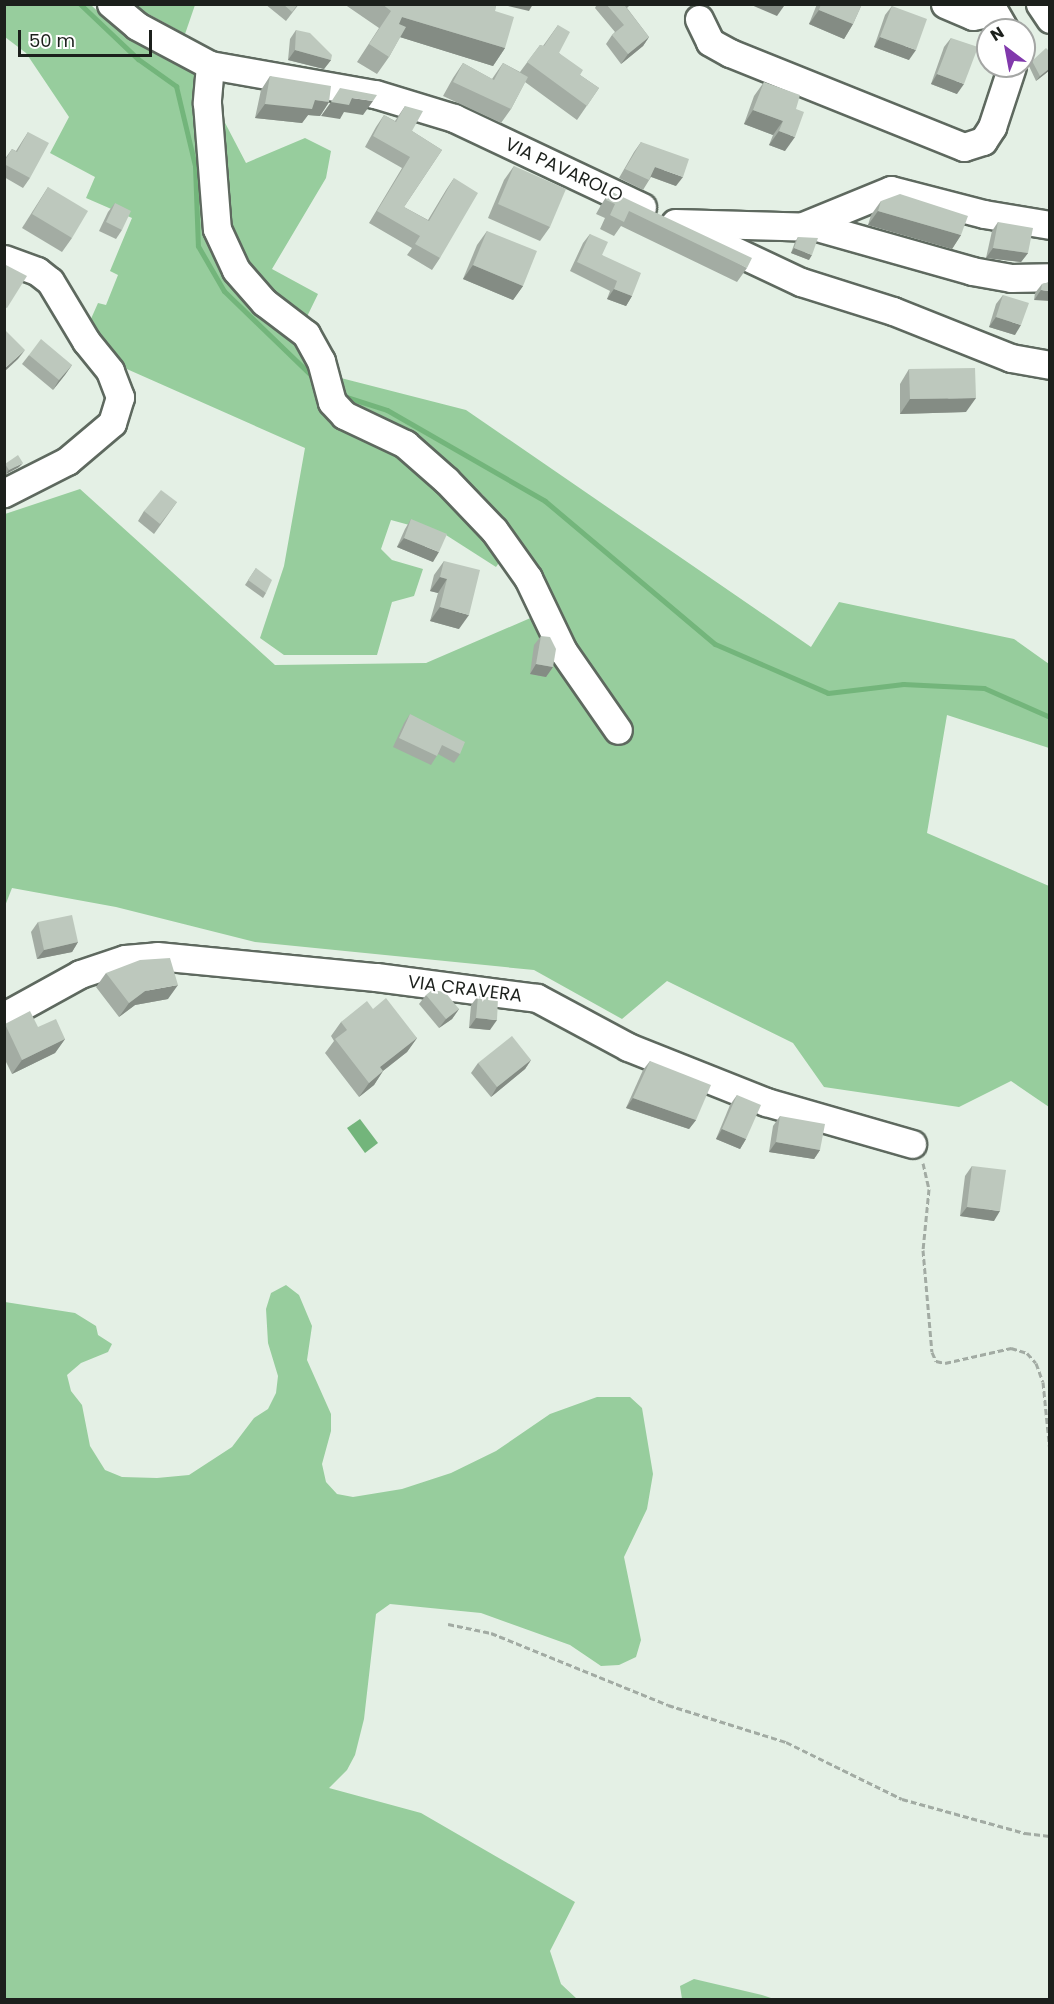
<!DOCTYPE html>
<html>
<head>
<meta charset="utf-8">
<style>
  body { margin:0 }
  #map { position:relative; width:1054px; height:2004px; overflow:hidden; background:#e4f0e5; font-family:Poppins,sans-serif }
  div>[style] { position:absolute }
  .green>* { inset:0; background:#97cd9d }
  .water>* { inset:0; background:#73b57b }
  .stream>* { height:5px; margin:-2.5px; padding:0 2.5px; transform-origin:2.5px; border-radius:2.5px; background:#73b57b }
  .path>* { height:3px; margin-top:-1.5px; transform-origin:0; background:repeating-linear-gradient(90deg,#a2aba3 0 6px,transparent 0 9px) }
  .roads { filter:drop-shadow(2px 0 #5e695f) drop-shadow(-2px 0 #5e695f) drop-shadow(0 2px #5e695f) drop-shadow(0 -2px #5e695f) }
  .minor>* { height:27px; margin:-13.5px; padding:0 13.5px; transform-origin:13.5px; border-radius:13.5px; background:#fff }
  .wall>* { inset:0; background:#a3aca3 }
  .shaded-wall>* { inset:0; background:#848c84 }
  .building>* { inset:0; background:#bdc8bd }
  span { translate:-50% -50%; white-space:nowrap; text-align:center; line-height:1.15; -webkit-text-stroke:4.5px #fff; paint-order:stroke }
  .street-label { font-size:18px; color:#1c201c }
  .frame { position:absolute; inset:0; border:6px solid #1c201c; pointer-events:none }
  .north { position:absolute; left:976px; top:18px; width:60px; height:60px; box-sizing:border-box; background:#fff; border:2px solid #a4a6a4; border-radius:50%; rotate:328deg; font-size:16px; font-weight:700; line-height:24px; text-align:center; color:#1c201c }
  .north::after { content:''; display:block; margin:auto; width:21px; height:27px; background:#8139ac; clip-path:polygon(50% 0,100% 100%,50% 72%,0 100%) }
  .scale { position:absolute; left:18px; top:30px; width:134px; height:27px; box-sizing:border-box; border:3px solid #1c201c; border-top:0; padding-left:8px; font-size:18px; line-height:21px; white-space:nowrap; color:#1c201c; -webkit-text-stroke:4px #fff; paint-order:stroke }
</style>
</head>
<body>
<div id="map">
  <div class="green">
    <div style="clip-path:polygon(5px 5px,91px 5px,109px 22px,200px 75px,246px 163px,305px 138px,331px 151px,326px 178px,272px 269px,318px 294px,299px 333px,333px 376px,466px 410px,811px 647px,839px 602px,1014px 639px,1049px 664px,1049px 748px,947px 715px,927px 833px,1049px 886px,1049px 1107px,1011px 1081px,959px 1107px,824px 1087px,793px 1043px,667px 981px,622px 1019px,534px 970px,255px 942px,116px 907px,12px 888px,5px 906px,5px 514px,80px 489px,275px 665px,426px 663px,542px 613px,527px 556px,483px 495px,427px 447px,394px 445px,505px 554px,496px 567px,446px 535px,391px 520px,381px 549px,392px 560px,423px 569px,414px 596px,392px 602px,377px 655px,284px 655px,260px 638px,284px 566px,305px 448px,120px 366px,90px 321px,98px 303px,106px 305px,118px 275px,110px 271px,132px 218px,86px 198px,95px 177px,50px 153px,69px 117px,26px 53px,5px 37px)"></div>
    <div style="clip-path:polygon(132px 5px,195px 5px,185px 34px)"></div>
    <div style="clip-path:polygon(286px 1285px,299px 1295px,312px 1326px,307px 1360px,331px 1414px,331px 1431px,322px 1464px,326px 1482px,337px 1494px,353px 1497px,402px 1489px,451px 1473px,496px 1451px,550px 1414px,597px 1397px,630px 1397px,642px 1408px,653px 1474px,647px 1509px,624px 1557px,641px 1640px,636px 1657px,619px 1665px,601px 1666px,570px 1645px,481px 1613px,390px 1604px,376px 1614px,364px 1719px,355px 1755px,347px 1770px,329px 1788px,421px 1813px,575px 1902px,550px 1951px,561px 1984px,577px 1999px,5px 1999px,5px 1302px,75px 1313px,96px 1326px,98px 1335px,112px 1344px,108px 1352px,81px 1363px,67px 1375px,71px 1391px,82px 1405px,90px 1446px,105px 1470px,122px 1477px,157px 1478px,189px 1475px,232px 1447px,254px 1418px,268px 1409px,276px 1393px,278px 1376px,268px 1343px,266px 1309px,271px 1293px)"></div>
    <div style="clip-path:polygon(694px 1979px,762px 1995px,774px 1999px,682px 1999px,680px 1986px)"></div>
  </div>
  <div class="water">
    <div style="clip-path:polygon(360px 1119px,378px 1143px,365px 1153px,347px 1128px)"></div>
  </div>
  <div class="stream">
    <div style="left:80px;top:4px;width:80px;rotate:43.5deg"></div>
    <div style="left:138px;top:59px;width:47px;rotate:35.4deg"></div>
    <div style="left:176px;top:86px;width:82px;rotate:76.6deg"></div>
    <div style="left:195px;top:166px;width:80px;rotate:87.9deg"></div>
    <div style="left:198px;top:246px;width:52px;rotate:60deg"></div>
    <div style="left:224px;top:291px;width:125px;rotate:44deg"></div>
    <div style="left:340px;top:395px;width:49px;rotate:17.7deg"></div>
    <div style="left:387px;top:410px;width:182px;rotate:29.9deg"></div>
    <div style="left:545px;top:501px;width:222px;rotate:40.1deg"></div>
    <div style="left:715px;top:644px;width:123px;rotate:23.4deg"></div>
    <div style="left:828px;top:693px;width:76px;rotate:-6.8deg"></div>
    <div style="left:903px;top:684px;width:81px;rotate:2.8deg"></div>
    <div style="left:984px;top:688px;width:72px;rotate:23.7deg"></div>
  </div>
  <div class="path">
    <div style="left:923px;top:1163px;width:27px;rotate:77deg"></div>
    <div style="left:929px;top:1189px;width:61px;rotate:95.6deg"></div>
    <div style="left:923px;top:1250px;width:102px;rotate:85deg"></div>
    <div style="left:932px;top:1352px;width:10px;rotate:66deg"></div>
    <div style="left:936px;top:1361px;width:9px;rotate:13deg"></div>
    <div style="left:945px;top:1363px;width:68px;rotate:-12.8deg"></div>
    <div style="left:1011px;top:1348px;width:17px;rotate:17deg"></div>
    <div style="left:1027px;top:1353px;width:13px;rotate:48deg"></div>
    <div style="left:1036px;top:1363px;width:20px;rotate:70deg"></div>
    <div style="left:1043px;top:1382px;width:70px;rotate:84.3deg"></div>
    <div style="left:448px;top:1624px;width:44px;rotate:11.8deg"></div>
    <div style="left:491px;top:1633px;width:191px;rotate:22.1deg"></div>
    <div style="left:668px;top:1705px;width:124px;rotate:17.4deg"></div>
    <div style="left:786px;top:1742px;width:129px;rotate:26.2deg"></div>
    <div style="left:902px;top:1799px;width:128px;rotate:15.5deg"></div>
    <div style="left:1025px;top:1833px;width:25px;rotate:7deg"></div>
  </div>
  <div class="roads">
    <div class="minor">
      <div style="left:111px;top:4px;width:34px;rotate:40deg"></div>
      <div style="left:137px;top:26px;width:83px;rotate:28.1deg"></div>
      <div style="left:210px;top:65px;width:168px;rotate:10deg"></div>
      <div style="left:375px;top:94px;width:83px;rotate:16.9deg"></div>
      <div style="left:454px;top:118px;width:208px;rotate:25.3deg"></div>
      <div style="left:945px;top:4px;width:30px;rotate:23deg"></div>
      <div style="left:973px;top:16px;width:10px;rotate:-11deg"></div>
      <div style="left:983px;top:14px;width:13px;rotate:-51deg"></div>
      <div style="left:1040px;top:4px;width:18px;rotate:56deg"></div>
      <div style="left:991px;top:6px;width:28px;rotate:60deg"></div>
      <div style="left:699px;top:19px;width:25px;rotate:64deg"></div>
      <div style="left:710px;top:42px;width:23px;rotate:29deg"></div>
      <div style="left:730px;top:53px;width:252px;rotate:21.9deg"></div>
      <div style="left:964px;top:147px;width:20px;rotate:-18deg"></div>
      <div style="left:983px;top:141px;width:17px;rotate:-57deg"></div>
      <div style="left:992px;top:127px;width:64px;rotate:-71.8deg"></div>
      <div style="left:210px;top:65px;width:38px;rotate:95deg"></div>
      <div style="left:207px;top:103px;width:126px;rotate:85.5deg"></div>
      <div style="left:217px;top:229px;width:45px;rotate:65.1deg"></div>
      <div style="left:236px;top:270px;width:43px;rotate:48.8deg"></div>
      <div style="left:264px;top:302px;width:53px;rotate:37.3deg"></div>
      <div style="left:306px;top:334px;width:31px;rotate:61deg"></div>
      <div style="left:321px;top:361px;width:42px;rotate:75deg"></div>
      <div style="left:332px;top:402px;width:18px;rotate:47deg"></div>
      <div style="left:344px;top:415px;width:68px;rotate:25.4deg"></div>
      <div style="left:405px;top:444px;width:55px;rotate:41.3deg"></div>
      <div style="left:446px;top:480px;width:69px;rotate:46.2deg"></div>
      <div style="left:494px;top:530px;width:59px;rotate:54.7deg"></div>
      <div style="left:528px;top:578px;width:81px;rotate:64.4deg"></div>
      <div style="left:563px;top:651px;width:96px;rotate:55.2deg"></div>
      <div style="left:675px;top:223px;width:142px;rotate:1.6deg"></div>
      <div style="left:817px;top:227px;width:161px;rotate:15.8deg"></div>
      <div style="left:972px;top:271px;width:40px;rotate:10deg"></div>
      <div style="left:1011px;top:278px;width:39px;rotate:-1deg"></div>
      <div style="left:803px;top:226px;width:95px;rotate:-22.2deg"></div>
      <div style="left:891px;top:190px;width:96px;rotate:14.5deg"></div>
      <div style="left:984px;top:214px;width:67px;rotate:9.5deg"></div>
      <div style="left:718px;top:243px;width:92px;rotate:25.2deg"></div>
      <div style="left:801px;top:282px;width:96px;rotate:17.5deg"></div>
      <div style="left:893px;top:311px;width:127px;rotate:21.7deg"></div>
      <div style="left:1011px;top:358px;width:40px;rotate:10deg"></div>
      <div style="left:4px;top:259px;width:35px;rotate:20deg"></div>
      <div style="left:37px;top:271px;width:16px;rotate:38deg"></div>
      <div style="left:50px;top:281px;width:70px;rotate:59deg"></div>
      <div style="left:86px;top:341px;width:38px;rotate:51deg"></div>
      <div style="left:110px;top:371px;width:28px;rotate:69deg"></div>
      <div style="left:120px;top:397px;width:27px;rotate:107deg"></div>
      <div style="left:112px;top:423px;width:59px;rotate:139.8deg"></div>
      <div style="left:67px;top:461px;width:71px;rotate:153.1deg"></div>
      <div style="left:4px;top:1016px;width:87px;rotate:-28.9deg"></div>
      <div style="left:80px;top:974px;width:47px;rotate:-18.4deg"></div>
      <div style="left:125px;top:959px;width:32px;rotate:-5deg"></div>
      <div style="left:157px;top:956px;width:220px;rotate:5.5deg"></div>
      <div style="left:376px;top:977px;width:162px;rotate:7.4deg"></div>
      <div style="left:537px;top:998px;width:103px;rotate:28.3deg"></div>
      <div style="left:628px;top:1047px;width:149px;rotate:21.7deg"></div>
      <div style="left:766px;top:1102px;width:152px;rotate:16deg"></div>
    </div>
  </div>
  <div class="wall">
    <div style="clip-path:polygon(265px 4px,299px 4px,286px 21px)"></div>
    <div style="clip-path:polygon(344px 4px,496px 4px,495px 11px,505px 48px,493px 66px,400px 37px,389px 57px,377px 74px,357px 62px,379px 28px)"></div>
    <div style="clip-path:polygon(597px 4px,631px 4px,627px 8px,649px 37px,643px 46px,621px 64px,606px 44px,612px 35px,615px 32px,595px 8px)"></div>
    <div style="clip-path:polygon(817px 4px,862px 4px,853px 24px,844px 39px,809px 24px)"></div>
    <div style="clip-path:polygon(892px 6px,909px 60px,874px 47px,885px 15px)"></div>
    <div style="clip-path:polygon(558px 25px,559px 53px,580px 75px,599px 88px,577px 120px,525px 82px,511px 109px,501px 123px,443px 96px,453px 78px,463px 63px,492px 79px,503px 63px,520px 72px,540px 45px,543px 46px)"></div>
    <div style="clip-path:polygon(296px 30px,331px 60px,324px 69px,288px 60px,290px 39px)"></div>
    <div style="clip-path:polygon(951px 38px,957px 94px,931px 84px,944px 47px)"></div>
    <div style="clip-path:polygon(1050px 52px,1050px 70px,1036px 81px,1029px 66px,1032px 61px)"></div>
    <div style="clip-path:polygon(270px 76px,329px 102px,320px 116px,308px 115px,302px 123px,255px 118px,261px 90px)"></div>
    <div style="clip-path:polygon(764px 82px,796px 109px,785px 151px,769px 145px,773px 135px,744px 124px,754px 96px)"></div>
    <div style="clip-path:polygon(405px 106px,412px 131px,442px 150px,404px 207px,428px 220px,446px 190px,454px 178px,440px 258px,432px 270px,407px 255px,412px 248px,369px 223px,402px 168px,365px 147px,376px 127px,384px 115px,395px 121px)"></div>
    <div style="clip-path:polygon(28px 132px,30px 178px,23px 188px,4px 177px,4px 160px,12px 149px,16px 151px)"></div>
    <div style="clip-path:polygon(641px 142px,676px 186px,651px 177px,643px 190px,619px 178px,634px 152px)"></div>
    <div style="clip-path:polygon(514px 166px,550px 227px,540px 241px,488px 218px,504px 180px)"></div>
    <div style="clip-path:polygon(48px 187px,72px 238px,62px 252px,22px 228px)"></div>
    <div style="clip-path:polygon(610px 191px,747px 268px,737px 282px,621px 226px,614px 236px,600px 229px,605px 218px,596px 214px,601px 205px)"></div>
    <div style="clip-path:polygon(881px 201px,961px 235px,952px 249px,868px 225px,871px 215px)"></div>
    <div style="clip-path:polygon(115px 203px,122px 230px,116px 239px,99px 231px,108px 212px)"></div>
    <div style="clip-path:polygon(998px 222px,1028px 253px,1021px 262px,986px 258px,992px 231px)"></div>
    <div style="clip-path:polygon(487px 231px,523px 286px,513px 300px,463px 279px,477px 245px)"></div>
    <div style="clip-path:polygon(590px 234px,602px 255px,632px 296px,626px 306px,607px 299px,610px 291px,570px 271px,583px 243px)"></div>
    <div style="clip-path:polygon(798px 237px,809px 260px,791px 253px,795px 242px)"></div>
    <div style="clip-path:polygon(1050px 282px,1034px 300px,1035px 293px,1042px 284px)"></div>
    <div style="clip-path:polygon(1003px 295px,1015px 335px,989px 327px,996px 304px)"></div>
    <div style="clip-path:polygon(29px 355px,72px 365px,53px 390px,22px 364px)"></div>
    <div style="clip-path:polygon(909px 369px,966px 412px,900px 414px,900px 384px)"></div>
    <div style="clip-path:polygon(4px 464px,5px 464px,19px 467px,6px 474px,4px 472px)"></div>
    <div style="clip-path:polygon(177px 502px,154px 534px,138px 521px,144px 511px)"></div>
    <div style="clip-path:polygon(411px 519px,433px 562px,397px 547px,405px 529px)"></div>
    <div style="clip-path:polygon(444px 561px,459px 629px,430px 621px,438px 593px,430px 591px,434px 575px)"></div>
    <div style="clip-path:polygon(256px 568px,266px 593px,263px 598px,245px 585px)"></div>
    <div style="clip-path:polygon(541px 636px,553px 667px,546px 677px,530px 674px,534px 645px)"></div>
    <div style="clip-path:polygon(410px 714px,460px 754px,454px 763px,438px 754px,431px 765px,393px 747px,404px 723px)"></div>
    <div style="clip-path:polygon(38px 922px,78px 942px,72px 952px,37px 959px,31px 932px)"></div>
    <div style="clip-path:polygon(106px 973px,168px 999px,135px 1005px,119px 1017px,96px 987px)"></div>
    <div style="clip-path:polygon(426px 995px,459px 1009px,452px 1019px,439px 1028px,419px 1004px)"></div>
    <div style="clip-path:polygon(478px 996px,490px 1030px,469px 1028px,471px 1005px)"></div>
    <div style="clip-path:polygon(373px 1009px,417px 1038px,407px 1052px,383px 1071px,374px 1085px,359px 1097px,325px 1053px,334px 1041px,331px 1036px,341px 1022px)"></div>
    <div style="clip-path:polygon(4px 1024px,38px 1027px,65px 1039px,55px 1053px,12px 1074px,4px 1058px)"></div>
    <div style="clip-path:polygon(531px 1060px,525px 1069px,491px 1097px,471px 1073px,478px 1063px)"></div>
    <div style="clip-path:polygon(650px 1061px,696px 1120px,689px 1129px,626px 1108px,643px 1070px)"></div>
    <div style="clip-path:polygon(737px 1095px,746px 1139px,740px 1149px,716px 1139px,730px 1105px)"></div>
    <div style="clip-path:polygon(780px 1116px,820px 1150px,814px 1159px,769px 1152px,773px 1126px)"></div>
    <div style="clip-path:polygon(972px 1166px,994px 1221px,960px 1216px,965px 1176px)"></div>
  </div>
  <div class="shaded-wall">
    <div style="clip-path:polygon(509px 4px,533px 4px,529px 11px,508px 6px)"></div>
    <div style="clip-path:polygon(749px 4px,779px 4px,784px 6px,777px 16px)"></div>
    <div style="clip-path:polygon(819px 10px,853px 24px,844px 39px,809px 24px)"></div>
    <div style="clip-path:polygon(402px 17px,505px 48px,493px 66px,390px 34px)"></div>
    <div style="clip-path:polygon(649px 37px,643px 46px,621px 64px,628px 54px)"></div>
    <div style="clip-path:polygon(880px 37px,916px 50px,909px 60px,874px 47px)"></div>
    <div style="clip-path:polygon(295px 50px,331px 60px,324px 69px,288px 60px)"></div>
    <div style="clip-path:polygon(1050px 68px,1050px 70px,1036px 81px,1040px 76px)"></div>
    <div style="clip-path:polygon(937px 74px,964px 84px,957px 94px,931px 84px)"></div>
    <div style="clip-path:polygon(352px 98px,373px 101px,363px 115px,344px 112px,340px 119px,321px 116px,331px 102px)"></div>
    <div style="clip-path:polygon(315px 100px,329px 102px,320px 116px,308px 115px,302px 123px,255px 118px,265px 104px)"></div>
    <div style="clip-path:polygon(753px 110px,783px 121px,773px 135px,744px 124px)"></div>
    <div style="clip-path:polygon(779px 131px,795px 137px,785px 151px,769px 145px)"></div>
    <div style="clip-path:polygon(655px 167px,683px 177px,676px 186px,649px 176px)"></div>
    <div style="clip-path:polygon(878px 211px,961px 235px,952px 249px,868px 225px)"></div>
    <div style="clip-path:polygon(794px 248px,812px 255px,809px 260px,791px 253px)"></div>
    <div style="clip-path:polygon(993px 248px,1028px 253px,1021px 262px,986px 258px)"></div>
    <div style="clip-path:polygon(473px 265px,523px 286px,513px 300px,463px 279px)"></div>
    <div style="clip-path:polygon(614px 289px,632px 296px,626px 306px,607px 299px)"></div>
    <div style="clip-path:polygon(1041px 290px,1050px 291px,1050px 301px,1034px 300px)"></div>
    <div style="clip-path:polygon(996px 317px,1021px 325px,1015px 335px,989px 327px)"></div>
    <div style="clip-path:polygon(25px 350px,18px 359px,4px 372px,4px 369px)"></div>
    <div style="clip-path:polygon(72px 365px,65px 375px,53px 390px,59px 380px)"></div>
    <div style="clip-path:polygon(976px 398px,966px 412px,900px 414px,910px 399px)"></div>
    <div style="clip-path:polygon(23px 463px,19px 467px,6px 474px,9px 470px)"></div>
    <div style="clip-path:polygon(404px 538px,439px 552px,433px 562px,397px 547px)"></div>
    <div style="clip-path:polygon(440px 577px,447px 579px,438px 593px,430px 591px)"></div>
    <div style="clip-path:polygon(440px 607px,469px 615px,459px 629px,430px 621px)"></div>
    <div style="clip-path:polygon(536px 664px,553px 667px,546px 677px,530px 674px)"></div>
    <div style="clip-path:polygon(78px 942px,72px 952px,37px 959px,44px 950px)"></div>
    <div style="clip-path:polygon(178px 985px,168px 999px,135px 1005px,119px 1017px,129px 1003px,145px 991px)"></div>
    <div style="clip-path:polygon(459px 1009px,452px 1019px,439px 1028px,446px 1019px)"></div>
    <div style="clip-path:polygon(476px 1018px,497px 1020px,490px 1030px,469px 1028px)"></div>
    <div style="clip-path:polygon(417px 1038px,407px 1052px,370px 1081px,380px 1067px)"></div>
    <div style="clip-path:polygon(65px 1039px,55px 1053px,12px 1074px,22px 1060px)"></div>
    <div style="clip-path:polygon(531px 1060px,525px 1069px,491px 1097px,497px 1087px)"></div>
    <div style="clip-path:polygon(383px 1071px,374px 1085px,359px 1097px,369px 1083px)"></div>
    <div style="clip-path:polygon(633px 1098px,696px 1120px,689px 1129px,626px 1108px)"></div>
    <div style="clip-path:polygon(722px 1129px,746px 1139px,740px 1149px,716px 1139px)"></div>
    <div style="clip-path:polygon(776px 1142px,820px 1150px,814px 1159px,769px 1152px)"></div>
    <div style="clip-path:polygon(967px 1207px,1000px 1211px,994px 1221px,960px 1216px)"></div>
  </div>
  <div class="building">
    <div style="clip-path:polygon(283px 4px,298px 4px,292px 12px)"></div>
    <div style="clip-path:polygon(382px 4px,496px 4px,495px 11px,514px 17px,505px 48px,402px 17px,399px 24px,406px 27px,389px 57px,369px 44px,391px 11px)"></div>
    <div style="clip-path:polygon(606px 4px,626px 4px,625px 6px,649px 37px,628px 54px,612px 35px,624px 25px)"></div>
    <div style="clip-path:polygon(821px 4px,862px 4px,853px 24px,819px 10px)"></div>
    <div style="clip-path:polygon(892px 6px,927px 19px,916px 50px,880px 37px)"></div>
    <div style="clip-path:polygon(558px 25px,570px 32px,559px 53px,583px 70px,580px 75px,599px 88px,587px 106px,527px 62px,540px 45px,544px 46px)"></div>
    <div style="clip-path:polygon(296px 30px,310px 33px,332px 55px,331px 60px,295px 50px)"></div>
    <div style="clip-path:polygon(951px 38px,978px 47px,964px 84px,937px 74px)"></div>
    <div style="clip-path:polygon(1046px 48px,1050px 52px,1050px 68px,1040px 76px,1032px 61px)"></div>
    <div style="clip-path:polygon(463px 63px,494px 80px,503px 63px,528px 77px,511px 109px,453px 82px)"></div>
    <div style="clip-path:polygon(270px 76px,331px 86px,329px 102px,315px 100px,312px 109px,265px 104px)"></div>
    <div style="clip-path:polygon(764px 82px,800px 95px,796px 109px,804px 112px,795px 137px,779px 131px,783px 121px,753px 110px)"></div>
    <div style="clip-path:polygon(340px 88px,377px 95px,373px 101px,352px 98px,349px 105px,331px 102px)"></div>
    <div style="clip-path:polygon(405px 106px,423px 111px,412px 131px,442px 150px,404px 207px,429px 221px,454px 178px,478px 193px,440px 258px,415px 244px,420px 236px,377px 211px,410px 157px,373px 136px,384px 115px,396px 122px)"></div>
    <div style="clip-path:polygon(28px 132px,49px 143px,30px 178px,4px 164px,4px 162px,12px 149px,17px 152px)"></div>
    <div style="clip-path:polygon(641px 142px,689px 159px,683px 177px,655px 167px,649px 180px,625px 169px)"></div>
    <div style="clip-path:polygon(514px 166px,566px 189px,550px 227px,498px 204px)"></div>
    <div style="clip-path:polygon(48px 187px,88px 211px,72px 238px,32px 214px)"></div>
    <div style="clip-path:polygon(610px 191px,752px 258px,747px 268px,629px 211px,624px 222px,610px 215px,615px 204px,606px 200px)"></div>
    <div style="clip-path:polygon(900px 194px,968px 216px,961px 235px,878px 211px,881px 201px)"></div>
    <div style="clip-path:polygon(115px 203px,131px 211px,122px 230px,106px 222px)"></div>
    <div style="clip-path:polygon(998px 222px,1033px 228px,1028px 253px,993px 248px)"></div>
    <div style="clip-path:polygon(487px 231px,537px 251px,523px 286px,473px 265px)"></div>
    <div style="clip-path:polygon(590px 234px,608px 242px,602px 255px,641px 273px,632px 296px,614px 289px,617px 281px,577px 262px)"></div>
    <div style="clip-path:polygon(798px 237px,818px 238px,812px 255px,794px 248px)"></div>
    <div style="clip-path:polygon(4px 264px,27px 276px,7px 308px,4px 307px)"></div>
    <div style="clip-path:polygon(1050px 282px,1050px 291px,1041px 290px,1042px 284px)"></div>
    <div style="clip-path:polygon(1003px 295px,1029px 303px,1021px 325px,996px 317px)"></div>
    <div style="clip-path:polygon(5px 330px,25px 350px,4px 369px,4px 331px)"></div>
    <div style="clip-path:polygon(41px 339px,72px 365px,59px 380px,29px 355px)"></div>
    <div style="clip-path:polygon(975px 368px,976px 398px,910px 399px,909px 369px)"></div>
    <div style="clip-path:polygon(18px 455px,23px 463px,9px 470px,5px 464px)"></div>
    <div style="clip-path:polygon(161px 490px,177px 502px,160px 524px,144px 511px)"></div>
    <div style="clip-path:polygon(411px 519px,447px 534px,439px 552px,404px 538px)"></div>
    <div style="clip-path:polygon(444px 561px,480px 570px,469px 615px,440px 607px,447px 579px,440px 577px)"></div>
    <div style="clip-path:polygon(256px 568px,272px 580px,266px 593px,248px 580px)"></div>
    <div style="clip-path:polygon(541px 636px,550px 637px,556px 649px,553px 667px,536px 664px)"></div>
    <div style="clip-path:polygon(410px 714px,465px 742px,460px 754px,442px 745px,437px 756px,399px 738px)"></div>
    <div style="clip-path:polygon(72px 915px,78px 942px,44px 950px,38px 922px)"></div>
    <div style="clip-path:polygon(170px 958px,178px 985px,145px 991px,129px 1003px,106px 973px,140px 960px)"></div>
    <div style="clip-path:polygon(432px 990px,445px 992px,459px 1009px,446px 1019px,426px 995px)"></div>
    <div style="clip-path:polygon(478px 996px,498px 998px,497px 1020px,476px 1018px)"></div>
    <div style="clip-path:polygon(386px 998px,417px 1038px,380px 1067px,383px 1071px,369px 1083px,335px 1039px,347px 1030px,341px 1022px,367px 1001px,373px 1009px)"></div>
    <div style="clip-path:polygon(30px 1011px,38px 1027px,56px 1019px,65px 1039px,22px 1060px,5px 1024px)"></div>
    <div style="clip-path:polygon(512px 1036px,531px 1060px,497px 1087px,478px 1063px)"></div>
    <div style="clip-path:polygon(650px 1061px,711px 1085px,696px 1120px,633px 1098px)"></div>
    <div style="clip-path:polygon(737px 1095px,761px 1105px,746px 1139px,722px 1129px)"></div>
    <div style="clip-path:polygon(780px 1116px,825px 1124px,820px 1150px,776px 1142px)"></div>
    <div style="clip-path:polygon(972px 1166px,1006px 1170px,1000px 1211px,967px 1207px)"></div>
  </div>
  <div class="street-label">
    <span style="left:564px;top:170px;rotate:25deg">VIA PAVAROLO</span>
    <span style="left:465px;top:989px;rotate:7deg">VIA CRAVERA</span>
  </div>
  <div class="frame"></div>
  <div class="north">N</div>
  <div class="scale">50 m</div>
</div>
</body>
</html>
